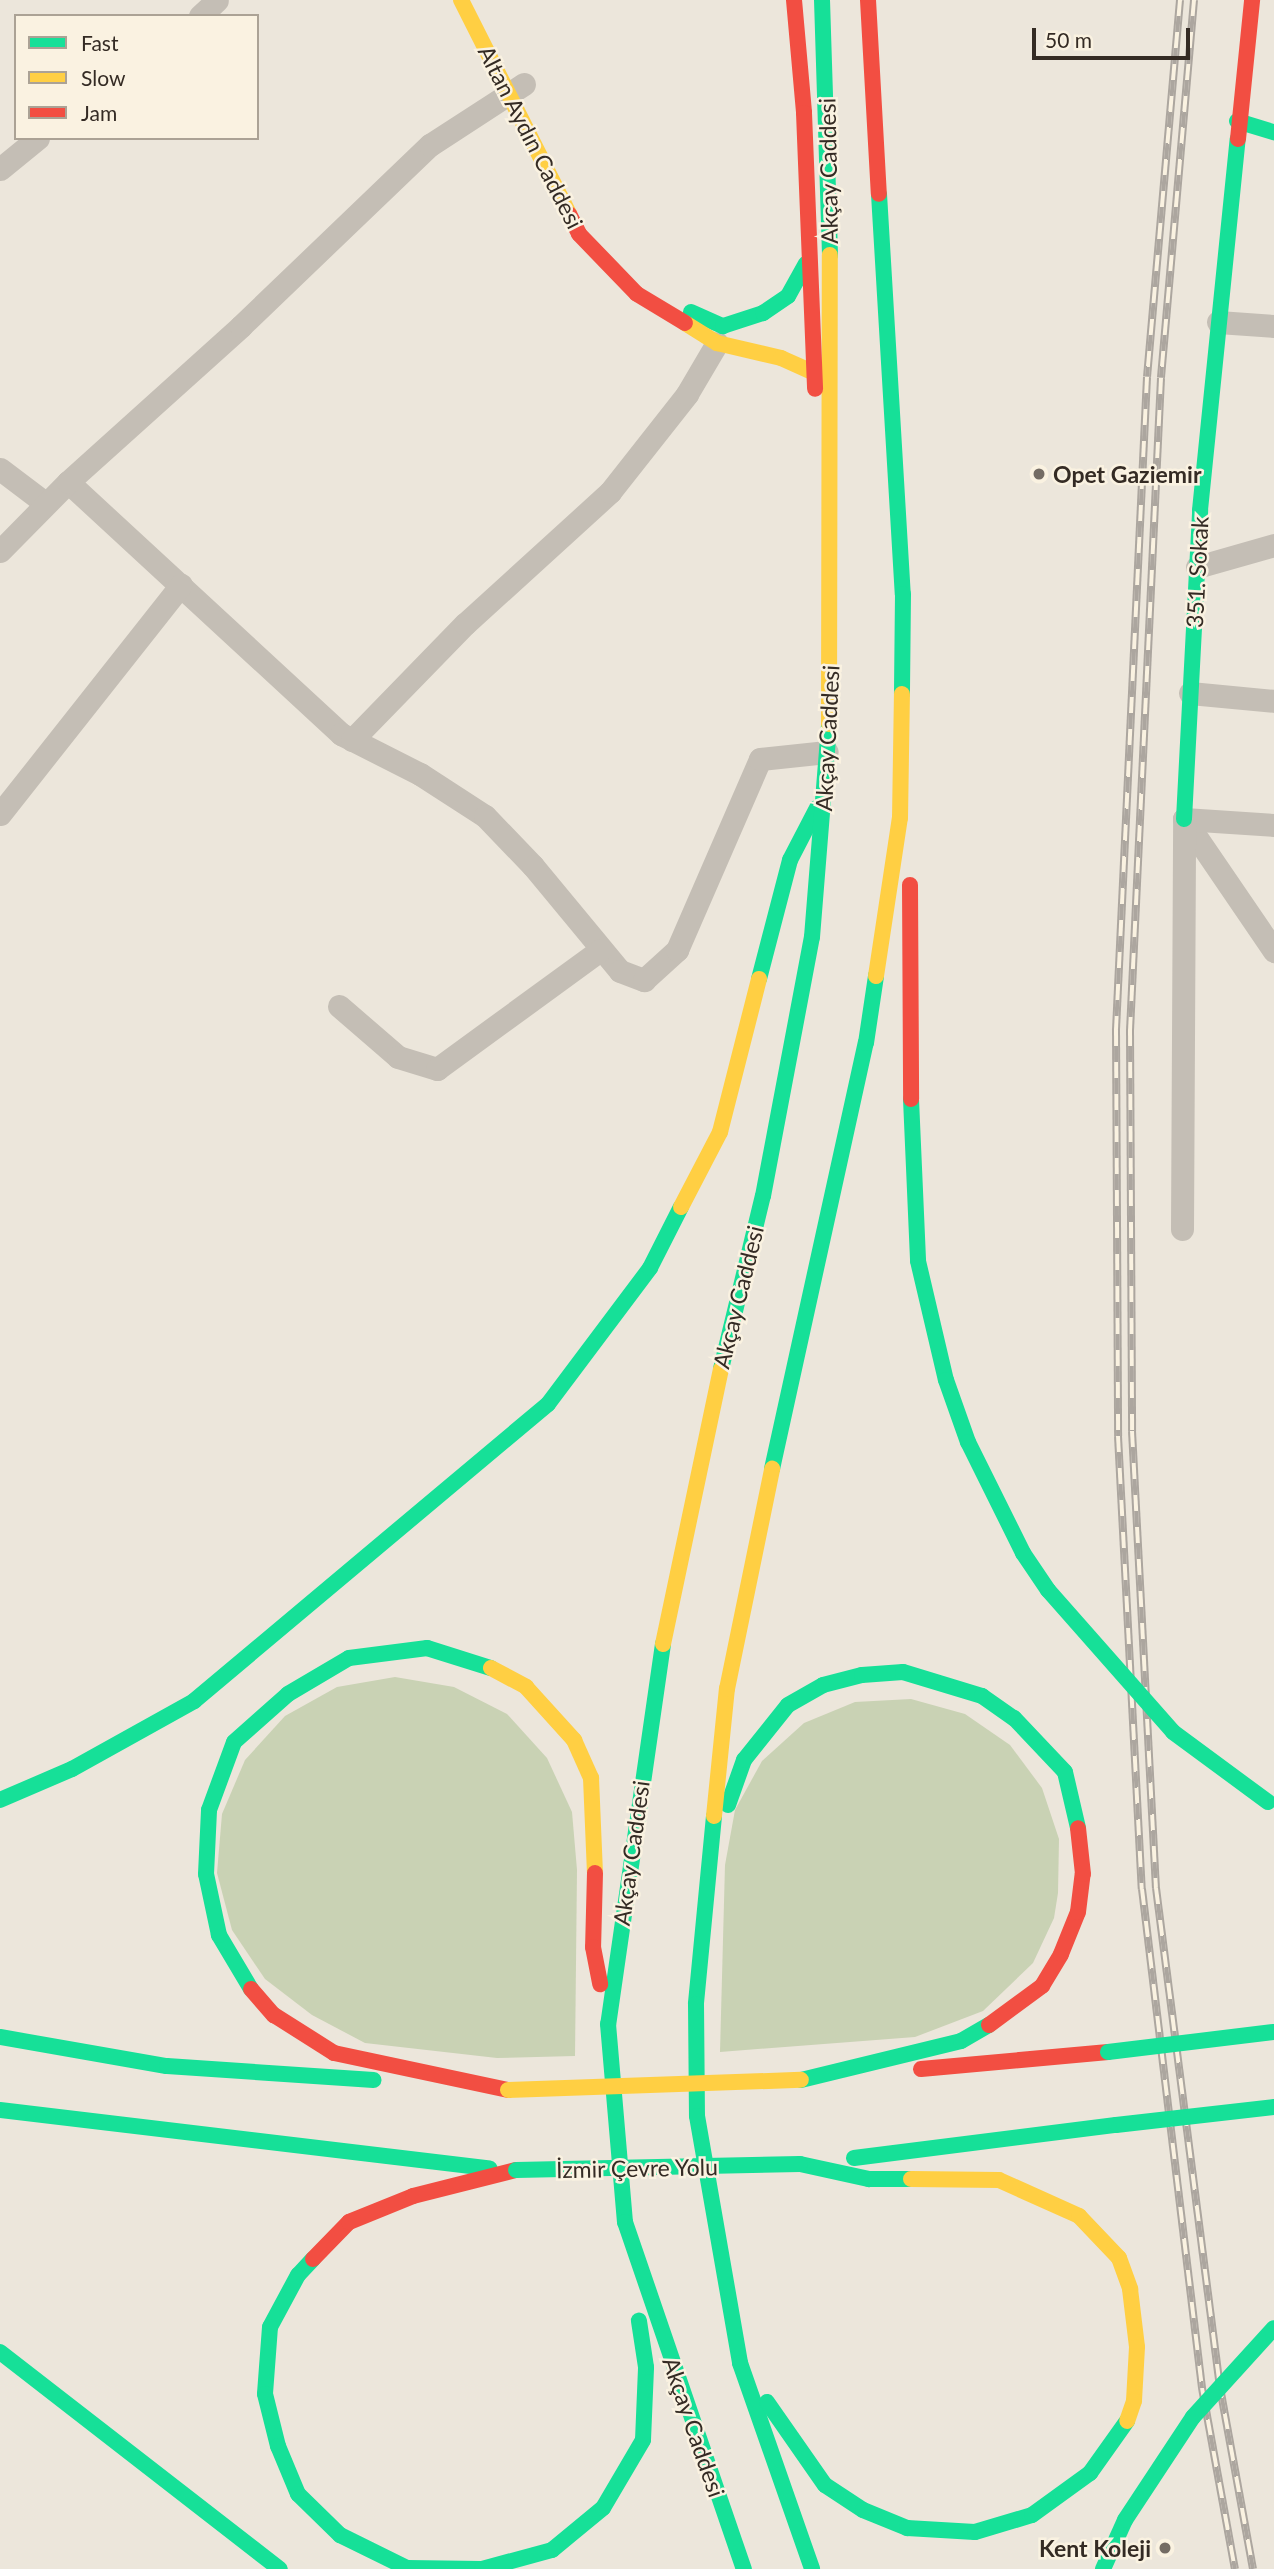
<!DOCTYPE html>
<html>
<head>
<meta charset="utf-8">
<style>
  body { margin:0 }
  #map { position:relative; width:1274px; height:2569px; overflow:hidden; background:#ece6db; font-family:Lato,sans-serif }
  div>[style] { position:absolute }
  .green>* { inset:0; background:#c9d2b4 }
  .street>* { height:23px; margin:-11.5px; padding:0 11.5px; transform-origin:11.5px; border-radius:11.5px; background:#c4beb5 }
  .fast>* { height:16px; margin:-8px; padding:0 8px; transform-origin:8px; border-radius:8px; background:#16e098 }
  .slow>* { height:16px; margin:-8px; padding:0 8px; transform-origin:8px; border-radius:8px; background:#ffcf43 }
  .jam>* { height:16px; margin:-8px; padding:0 8px; transform-origin:8px; border-radius:8px; background:#f24e42 }
  .rail>* { height:8px; margin-top:-4px; transform-origin:0; background:repeating-linear-gradient(90deg,#faf2e1 0 16px,#aca69f 0 32px); box-sizing:border-box; border-block:2px solid #aca69f }
  .fast-bridge>* { height:16px; margin:-8px; padding:0 8px; transform-origin:8px; border-radius:8px; background:#16e098 }
  .slow-bridge>* { height:16px; margin:-8px; padding:0 8px; transform-origin:8px; border-radius:8px; background:#ffcf43 }
  .dots>* { width:19px; height:19px; translate:-50% -50%; box-sizing:border-box; border:4px solid #faf2e1; border-radius:50% }
  span { translate:-50% -50%; white-space:nowrap; text-align:center; line-height:1.15; -webkit-text-stroke:5px #faf2e1; paint-order:stroke }
  .street-label { font-size:23px; color:#342b24 }
  .poi-label { font-size:23px; color:#342b24; font-weight:700 }
  .left { translate:0 -50%; text-align:left }
  .right { translate:-100% -50%; text-align:right }
  .legend { position:absolute; left:14px; top:14px; width:245px; height:126px; box-sizing:border-box; background:#faf2e1; border:2px solid #aba295; margin:0; padding:9px 12px; list-style:none; font-size:21px; color:#342b24 }
  .legend li { display:flex; align-items:center; gap:14px; height:35px }
  .legend b { width:35px; border:2px solid #aba295 }
  .scale { position:absolute; left:1032px; top:28px; width:158px; height:32px; box-sizing:border-box; border:4px solid #342b24; border-top:0; padding-left:9px; font-size:21px; line-height:24px; white-space:nowrap; color:#342b24; -webkit-text-stroke:5px #faf2e1; paint-order:stroke }
</style>
</head>
<body>
<div id="map">
  <div class="green">
    <div style="clip-path:polygon(395px 1677px,454px 1687px,507px 1714px,547px 1758px,572px 1812px,577px 1870px,575px 2056px,497px 2058px,365px 2043px,312px 2015px,265px 1979px,232px 1930px,217px 1873px,222px 1814px,245px 1760px,285px 1716px,337px 1687px)"></div>
    <div style="clip-path:polygon(911px 1699px,965px 1714px,1010px 1745px,1042px 1788px,1059px 1839px,1058px 1893px,1054px 1918px,1033px 1963px,983px 2011px,915px 2037px,720px 2052px,725px 1865px,735px 1810px,762px 1761px,804px 1723px,855px 1702px)"></div>
  </div>
  <div class="street">
    <div style="left:200px;top:16px;width:23px;rotate:-43deg"></div>
    <div style="left:0;top:169px;width:49px;rotate:-39.2deg"></div>
    <div style="left:1218px;top:322px;width:56px;rotate:4.1deg"></div>
    <div style="left:0;top:469px;width:56px;rotate:37.1deg"></div>
    <div style="left:68px;top:482px;width:372px;rotate:42.7deg"></div>
    <div style="left:341px;top:734px;width:89px;rotate:26.9deg"></div>
    <div style="left:420px;top:774px;width:77px;rotate:32.9deg"></div>
    <div style="left:485px;top:816px;width:69px;rotate:46.2deg"></div>
    <div style="left:533px;top:866px;width:136px;rotate:50.4deg"></div>
    <div style="left:620px;top:971px;width:26px;rotate:21deg"></div>
    <div style="left:644px;top:980px;width:45px;rotate:-42.3deg"></div>
    <div style="left:677px;top:950px;width:208px;rotate:-66.5deg"></div>
    <div style="left:760px;top:759px;width:67px;rotate:-6deg"></div>
    <div style="left:0;top:551px;width:97px;rotate:-45.4deg"></div>
    <div style="left:68px;top:482px;width:233px;rotate:-42deg"></div>
    <div style="left:241px;top:326px;width:262px;rotate:-43.8deg"></div>
    <div style="left:430px;top:145px;width:112px;rotate:-33deg"></div>
    <div style="left:1197px;top:567px;width:80px;rotate:-15.9deg"></div>
    <div style="left:1190px;top:693px;width:84px;rotate:5.4deg"></div>
    <div style="left:352px;top:740px;width:162px;rotate:-45.8deg"></div>
    <div style="left:465px;top:624px;width:196px;rotate:-42.3deg"></div>
    <div style="left:610px;top:492px;width:125px;rotate:-51.8deg"></div>
    <div style="left:687px;top:394px;width:59px;rotate:-59.5deg"></div>
    <div style="left:0;top:814px;width:292px;rotate:-51.7deg"></div>
    <div style="left:1184px;top:819px;width:160px;rotate:55.7deg"></div>
    <div style="left:1184px;top:819px;width:90px;rotate:3.8deg"></div>
    <div style="left:339px;top:1006px;width:78px;rotate:40.8deg"></div>
    <div style="left:398px;top:1057px;width:41px;rotate:17.1deg"></div>
    <div style="left:437px;top:1069px;width:202px;rotate:-36.1deg"></div>
    <div style="left:1182px;top:1229px;width:410px;rotate:-89.7deg"></div>
  </div>
  <div class="fast">
    <div style="left:822px;top:0;width:255px;rotate:88.2deg"></div>
    <div style="left:1237px;top:121px;width:39px;rotate:17deg"></div>
    <div style="left:879px;top:194px;width:401px;rotate:86.6deg"></div>
    <div style="left:903px;top:594px;width:100px;rotate:90.6deg"></div>
    <div style="left:691px;top:312px;width:35px;rotate:24deg"></div>
    <div style="left:723px;top:326px;width:42px;rotate:-18deg"></div>
    <div style="left:763px;top:313px;width:30px;rotate:-34deg"></div>
    <div style="left:788px;top:296px;width:37px;rotate:-61deg"></div>
    <div style="left:1184px;top:819px;width:309px;rotate:-87deg"></div>
    <div style="left:1200px;top:510px;width:373px;rotate:-84.2deg"></div>
    <div style="left:759px;top:979px;width:123px;rotate:-75.4deg"></div>
    <div style="left:790px;top:860px;width:59px;rotate:-62.6deg"></div>
    <div style="left:911px;top:1099px;width:162px;rotate:87.5deg"></div>
    <div style="left:918px;top:1261px;width:122px;rotate:76.8deg"></div>
    <div style="left:946px;top:1380px;width:66px;rotate:70.5deg"></div>
    <div style="left:968px;top:1442px;width:124px;rotate:63.6deg"></div>
    <div style="left:1023px;top:1553px;width:45px;rotate:56deg"></div>
    <div style="left:721px;top:1369px;width:178px;rotate:-76.4deg"></div>
    <div style="left:763px;top:1196px;width:264px;rotate:-79.3deg"></div>
    <div style="left:812px;top:937px;width:214px;rotate:-85.4deg"></div>
    <div style="left:772px;top:1469px;width:436px;rotate:-77.6deg"></div>
    <div style="left:866px;top:1043px;width:68px;rotate:-81.5deg"></div>
    <div style="left:663px;top:1644px;width:384px;rotate:98.2deg"></div>
    <div style="left:608px;top:2024px;width:199px;rotate:85.1deg"></div>
    <div style="left:625px;top:2222px;width:367px;rotate:71.1deg"></div>
    <div style="left:0;top:1800px;width:78px;rotate:-23.3deg"></div>
    <div style="left:72px;top:1769px;width:140px;rotate:-29.1deg"></div>
    <div style="left:194px;top:1701px;width:462px;rotate:-40deg"></div>
    <div style="left:548px;top:1404px;width:170px;rotate:-53.1deg"></div>
    <div style="left:650px;top:1268px;width:68px;rotate:-63.1deg"></div>
    <div style="left:728px;top:1805px;width:48px;rotate:-70.4deg"></div>
    <div style="left:744px;top:1760px;width:70px;rotate:-51.3deg"></div>
    <div style="left:788px;top:1705px;width:40px;rotate:-29.7deg"></div>
    <div style="left:823px;top:1685px;width:40px;rotate:-14.4deg"></div>
    <div style="left:862px;top:1675px;width:41px;rotate:-4.2deg"></div>
    <div style="left:903px;top:1672px;width:83px;rotate:16.9deg"></div>
    <div style="left:982px;top:1696px;width:39px;rotate:35deg"></div>
    <div style="left:1014px;top:1718px;width:74px;rotate:46.6deg"></div>
    <div style="left:1065px;top:1772px;width:57px;rotate:76.9deg"></div>
    <div style="left:714px;top:1816px;width:189px;rotate:95.5deg"></div>
    <div style="left:696px;top:2004px;width:112px;rotate:89.5deg"></div>
    <div style="left:697px;top:2116px;width:251px;rotate:80.1deg"></div>
    <div style="left:740px;top:2363px;width:218px;rotate:70.7deg"></div>
    <div style="left:251px;top:1989px;width:63px;rotate:-120.7deg"></div>
    <div style="left:219px;top:1935px;width:62px;rotate:-102deg"></div>
    <div style="left:206px;top:1874px;width:64px;rotate:-87.3deg"></div>
    <div style="left:209px;top:1810px;width:72px;rotate:-69.8deg"></div>
    <div style="left:234px;top:1742px;width:72px;rotate:-41.6deg"></div>
    <div style="left:288px;top:1694px;width:71px;rotate:-30.5deg"></div>
    <div style="left:349px;top:1658px;width:79px;rotate:-7.3deg"></div>
    <div style="left:427px;top:1648px;width:67px;rotate:17.4deg"></div>
    <div style="left:0;top:2037px;width:169px;rotate:9.9deg"></div>
    <div style="left:167px;top:2066px;width:207px;rotate:3.9deg"></div>
    <div style="left:801px;top:2080px;width:165px;rotate:-13.7deg"></div>
    <div style="left:961px;top:2041px;width:32px;rotate:-30deg"></div>
    <div style="left:0;top:2110px;width:493px;rotate:6.8deg"></div>
    <div style="left:854px;top:2158px;width:264px;rotate:-7.2deg"></div>
    <div style="left:800px;top:2164px;width:71px;rotate:12.3deg"></div>
    <div style="left:869px;top:2179px;width:42px"></div>
    <div style="left:313px;top:2259px;width:22px;rotate:133deg"></div>
    <div style="left:298px;top:2275px;width:59px;rotate:118.3deg"></div>
    <div style="left:270px;top:2327px;width:67px;rotate:94.3deg"></div>
    <div style="left:265px;top:2394px;width:54px;rotate:76deg"></div>
    <div style="left:278px;top:2446px;width:52px;rotate:67.4deg"></div>
    <div style="left:298px;top:2494px;width:59px;rotate:44.3deg"></div>
    <div style="left:340px;top:2535px;width:75px;rotate:26.2deg"></div>
    <div style="left:407px;top:2568px;width:75px;rotate:0.8deg"></div>
    <div style="left:482px;top:2569px;width:73px;rotate:-15.2deg"></div>
    <div style="left:552px;top:2550px;width:66px;rotate:-39.5deg"></div>
    <div style="left:603px;top:2508px;width:79px;rotate:-59.5deg"></div>
    <div style="left:643px;top:2440px;width:73px;rotate:-87.6deg"></div>
    <div style="left:646px;top:2367px;width:47px;rotate:-98.7deg"></div>
    <div style="left:0;top:2352px;width:354px;rotate:37.8deg"></div>
    <div style="left:767px;top:2402px;width:101px;rotate:55.1deg"></div>
    <div style="left:825px;top:2485px;width:45px;rotate:33.3deg"></div>
    <div style="left:863px;top:2510px;width:48px;rotate:22.2deg"></div>
    <div style="left:907px;top:2528px;width:68px;rotate:3.4deg"></div>
    <div style="left:975px;top:2532px;width:59px;rotate:-16.6deg"></div>
    <div style="left:1032px;top:2515px;width:72px;rotate:-35.9deg"></div>
    <div style="left:1090px;top:2473px;width:64px;rotate:-54.6deg"></div>
  </div>
  <div class="slow">
    <div style="left:461px;top:0;width:240px;rotate:63.2deg"></div>
    <div style="left:685px;top:323px;width:38px;rotate:32deg"></div>
    <div style="left:717px;top:343px;width:66px;rotate:13.2deg"></div>
    <div style="left:781px;top:358px;width:34px;rotate:24deg"></div>
    <div style="left:829px;top:724px;width:469px;rotate:-89.9deg"></div>
    <div style="left:876px;top:976px;width:160px;rotate:-81.4deg"></div>
    <div style="left:900px;top:818px;width:124px;rotate:-89.1deg"></div>
    <div style="left:681px;top:1207px;width:85px;rotate:-62.5deg"></div>
    <div style="left:720px;top:1132px;width:158px;rotate:-75.7deg"></div>
    <div style="left:663px;top:1644px;width:281px;rotate:-78.1deg"></div>
    <div style="left:491px;top:1668px;width:40px;rotate:28deg"></div>
    <div style="left:526px;top:1687px;width:72px;rotate:47.8deg"></div>
    <div style="left:574px;top:1740px;width:42px;rotate:65.9deg"></div>
    <div style="left:591px;top:1778px;width:95px;rotate:87.6deg"></div>
    <div style="left:714px;top:1816px;width:128px;rotate:-84.2deg"></div>
    <div style="left:727px;top:1689px;width:225px;rotate:-78.4deg"></div>
    <div style="left:911px;top:2179px;width:88px;rotate:0.7deg"></div>
    <div style="left:999px;top:2180px;width:88px;rotate:24.2deg"></div>
    <div style="left:1079px;top:2216px;width:58px;rotate:46.4deg"></div>
    <div style="left:1119px;top:2258px;width:33px;rotate:70deg"></div>
    <div style="left:1130px;top:2289px;width:58px;rotate:83.1deg"></div>
    <div style="left:1137px;top:2347px;width:54px;rotate:93.2deg"></div>
    <div style="left:1134px;top:2401px;width:21px;rotate:109deg"></div>
  </div>
  <div class="jam">
    <div style="left:794px;top:0;width:113px;rotate:84.9deg"></div>
    <div style="left:804px;top:113px;width:276px;rotate:87.7deg"></div>
    <div style="left:868px;top:0;width:194px;rotate:86.8deg"></div>
    <div style="left:1238px;top:139px;width:140px;rotate:-84.2deg"></div>
    <div style="left:569px;top:214px;width:22px;rotate:63deg"></div>
    <div style="left:579px;top:234px;width:83px;rotate:46deg"></div>
    <div style="left:637px;top:294px;width:56px;rotate:31.1deg"></div>
    <div style="left:910px;top:885px;width:214px;rotate:89.7deg"></div>
    <div style="left:595px;top:1873px;width:74px;rotate:91.5deg"></div>
    <div style="left:593px;top:1947px;width:38px;rotate:79deg"></div>
    <div style="left:251px;top:1989px;width:35px;rotate:49deg"></div>
    <div style="left:274px;top:2015px;width:71px;rotate:32.3deg"></div>
    <div style="left:334px;top:2053px;width:178px;rotate:12deg"></div>
    <div style="left:989px;top:2025px;width:66px;rotate:-36.3deg"></div>
    <div style="left:1042px;top:1986px;width:37px;rotate:-59deg"></div>
    <div style="left:1061px;top:1954px;width:45px;rotate:-68deg"></div>
    <div style="left:1078px;top:1912px;width:38px;rotate:-83deg"></div>
    <div style="left:1083px;top:1874px;width:46px;rotate:-96.2deg"></div>
    <div style="left:921px;top:2069px;width:188px;rotate:-5.2deg"></div>
    <div style="left:313px;top:2259px;width:52px;rotate:-45.8deg"></div>
    <div style="left:349px;top:2222px;width:69px;rotate:-22.1deg"></div>
    <div style="left:413px;top:2196px;width:106px;rotate:-14.2deg"></div>
  </div>
  <div class="rail">
    <div style="left:1180px;top:0;width:378px;rotate:95deg"></div>
    <div style="left:1147px;top:377px;width:654px;rotate:92.72deg"></div>
    <div style="left:1116px;top:1030px;width:406px;rotate:89.7deg"></div>
    <div style="left:1118px;top:1436px;width:454px;rotate:87deg"></div>
    <div style="left:1142px;top:1889px;width:503px;rotate:83.14deg"></div>
    <div style="left:1202px;top:2388px;width:184px;rotate:79.7deg"></div>
    <div style="left:1194px;top:0;width:379px;rotate:95deg"></div>
    <div style="left:1161px;top:378px;width:653px;rotate:92.72deg"></div>
    <div style="left:1130px;top:1030px;width:401px;rotate:89.7deg"></div>
    <div style="left:1132px;top:1431px;width:458px;rotate:87deg"></div>
    <div style="left:1156px;top:1888px;width:498px;rotate:82.7deg"></div>
    <div style="left:1219px;top:2382px;width:190px;rotate:79.7deg"></div>
  </div>
  <div class="fast-bridge">
    <div style="left:1048px;top:1590px;width:189px;rotate:48.6deg"></div>
    <div style="left:1173px;top:1732px;width:118px;rotate:36.4deg"></div>
    <div style="left:1108px;top:2052px;width:167px;rotate:-6.9deg"></div>
    <div style="left:1116px;top:2125px;width:159px;rotate:-6.5deg"></div>
    <div style="left:516px;top:2170px;width:284px;rotate:-1.2deg"></div>
    <div style="left:1103px;top:2569px;width:54px;rotate:-65.8deg"></div>
    <div style="left:1125px;top:2520px;width:123px;rotate:-56.6deg"></div>
    <div style="left:1193px;top:2417px;width:120px;rotate:-47.7deg"></div>
  </div>
  <div class="slow-bridge">
    <div style="left:508px;top:2090px;width:293px;rotate:-2deg"></div>
  </div>
  <div class="dots">
    <div style="left:1039px;top:474px;background:#746c64"></div>
    <div style="left:1165px;top:2548px;background:#746c64"></div>
  </div>
  <div class="street-label">
    <span style="left:531px;top:137px;rotate:63deg">Altan Aydın Caddesi</span>
    <span style="left:828px;top:171px;rotate:-91deg">Akçay Caddesi</span>
    <span style="left:1197px;top:572px;rotate:-87deg">351. Sokak</span>
    <span style="left:827px;top:738px;rotate:-87deg">Akçay Caddesi</span>
    <span style="left:738px;top:1297px;rotate:-76deg">Akçay Caddesi</span>
    <span style="left:631px;top:1853px;rotate:-82deg">Akçay Caddesi</span>
    <span style="left:637px;top:2168px;rotate:-1deg">İzmir Çevre Yolu</span>
    <span style="left:694px;top:2427px;rotate:71deg">Akçay Caddesi</span>
  </div>
  <div class="poi-label">
    <span class="left" style="left:1053px;top:474px">Opet Gaziemir</span>
    <span class="right" style="left:1151px;top:2548px">Kent Koleji</span>
  </div>
  <ul class="legend">
  <li><b style="height:9px;background:#16e098"></b>Fast</li>
  <li><b style="height:9px;background:#ffcf43"></b>Slow</li>
  <li><b style="height:9px;background:#f24e42"></b>Jam</li>
  </ul>
  <div class="scale">50 m</div>
</div>
</body>
</html>
